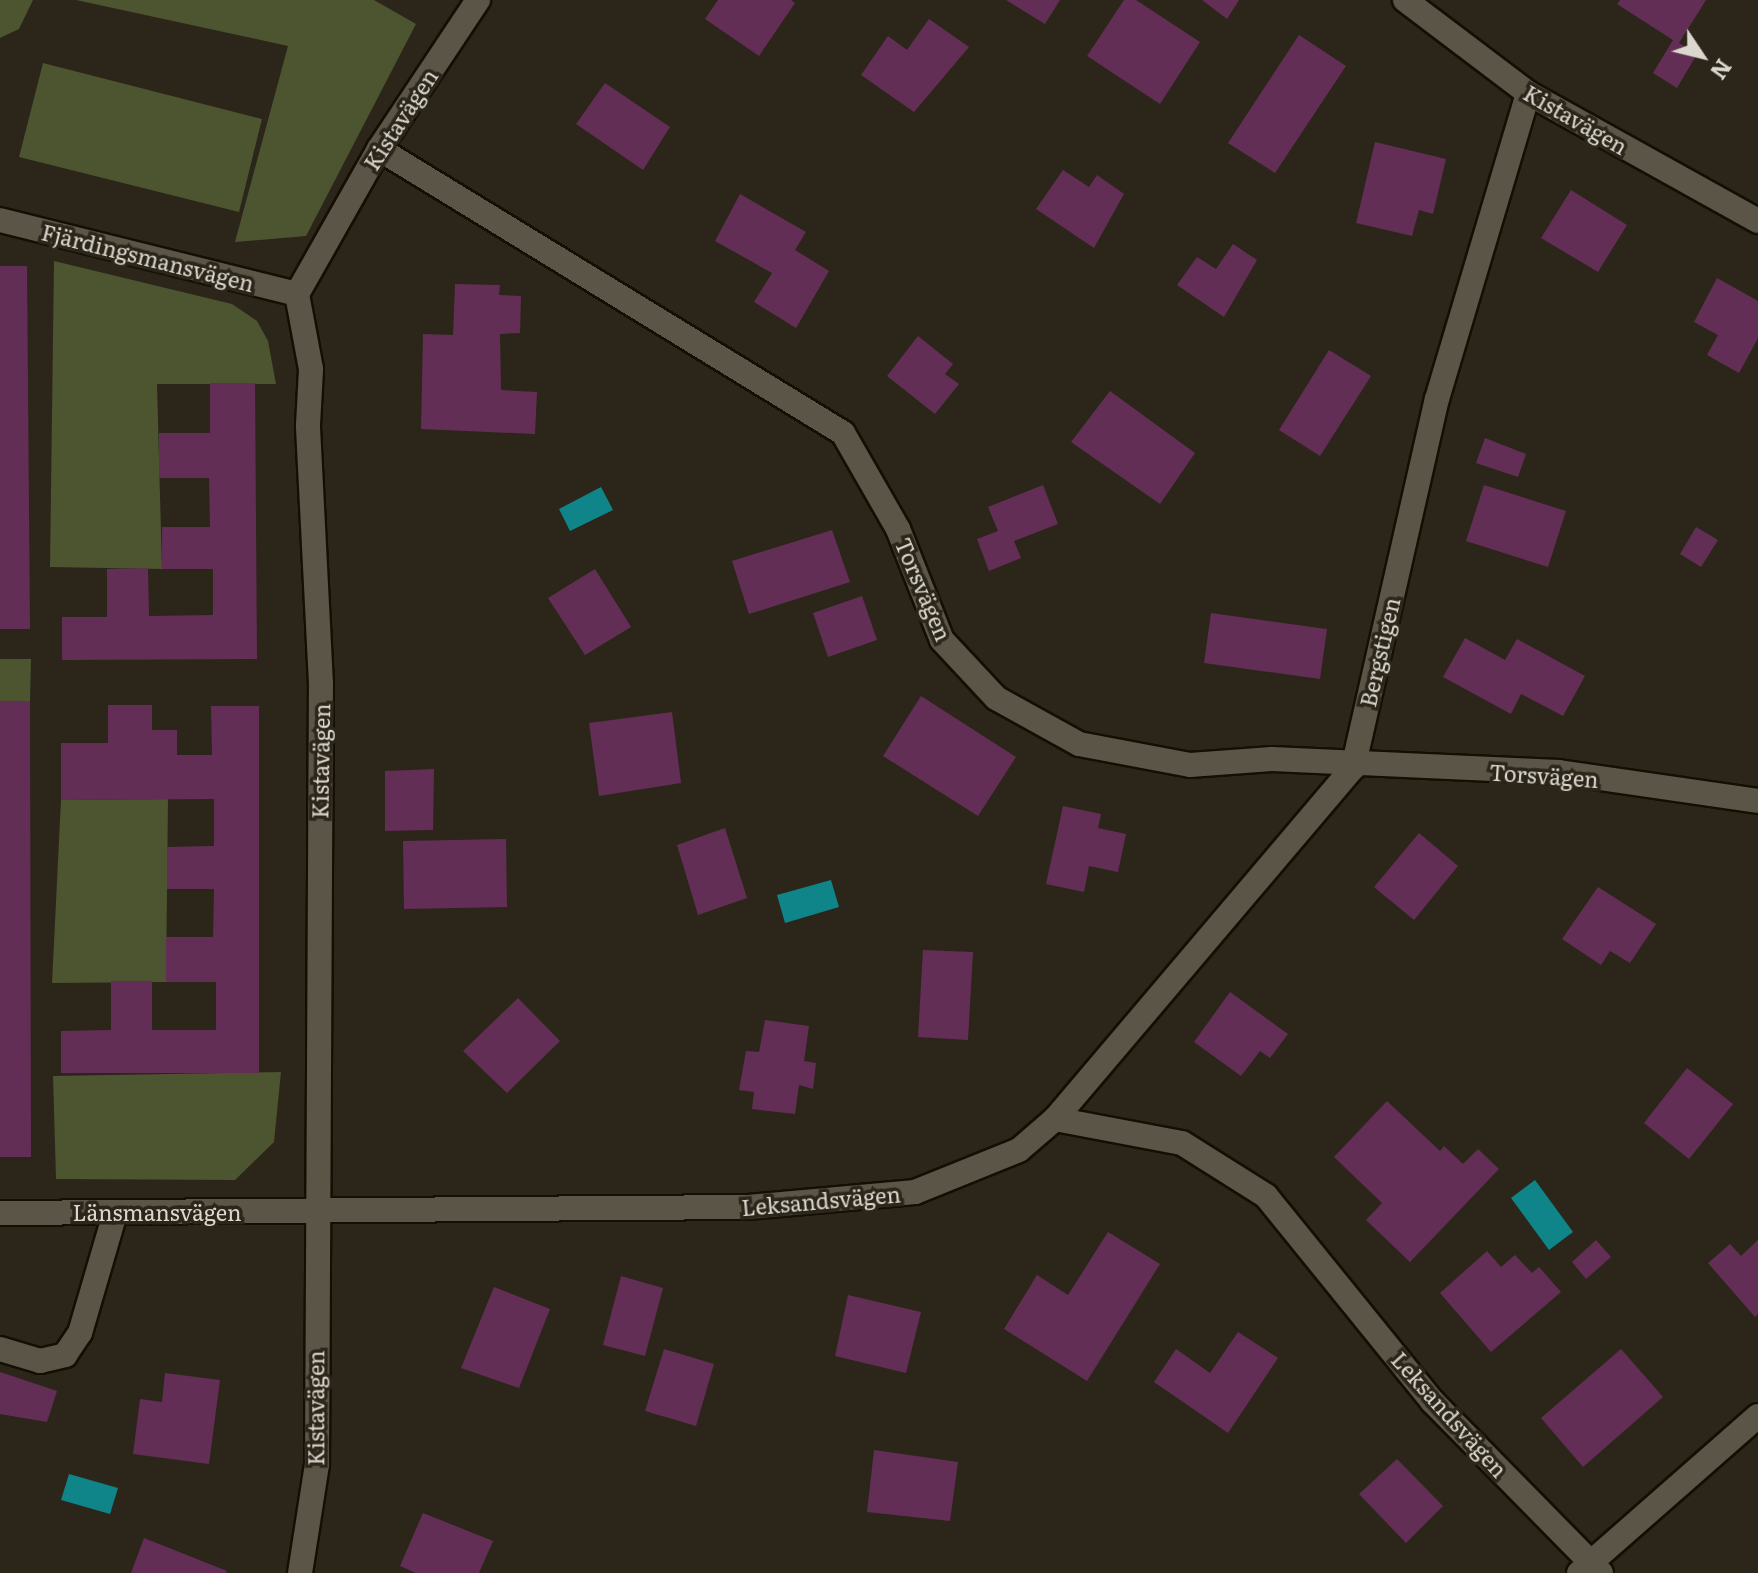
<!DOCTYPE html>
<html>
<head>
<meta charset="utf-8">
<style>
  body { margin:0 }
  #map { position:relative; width:1758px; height:1573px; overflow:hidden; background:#2b2619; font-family:Literata,serif }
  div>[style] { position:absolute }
  .green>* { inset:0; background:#4c5430 }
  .water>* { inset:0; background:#108589 }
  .building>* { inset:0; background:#632e55 }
  .roads { filter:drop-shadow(2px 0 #140e04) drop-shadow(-2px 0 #140e04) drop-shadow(0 2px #140e04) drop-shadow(0 -2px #140e04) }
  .minor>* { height:24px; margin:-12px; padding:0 12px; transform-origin:12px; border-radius:12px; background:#5b5547 }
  span { translate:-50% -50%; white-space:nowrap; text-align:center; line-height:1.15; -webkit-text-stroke:7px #2b2619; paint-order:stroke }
  .street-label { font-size:22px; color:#dbd7cf }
  .north { position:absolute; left:1662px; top:16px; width:80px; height:80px; -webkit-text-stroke:6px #2b2619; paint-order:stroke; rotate:125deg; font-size:22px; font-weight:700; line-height:32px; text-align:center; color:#dbd7cf }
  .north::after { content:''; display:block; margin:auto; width:28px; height:36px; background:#dbd7cf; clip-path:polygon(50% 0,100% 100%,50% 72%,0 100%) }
</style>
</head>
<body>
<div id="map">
  <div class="green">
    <div style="clip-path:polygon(0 0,33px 0,19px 29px,0 38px)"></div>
    <div style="clip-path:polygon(76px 0,374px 0,416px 24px,306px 236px,235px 242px,288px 46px)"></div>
    <div style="clip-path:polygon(43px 63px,262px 119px,239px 212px,19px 157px)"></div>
    <div style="clip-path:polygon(54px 261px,232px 304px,257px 321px,268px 341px,276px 384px,157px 384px,162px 569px,50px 567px)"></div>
    <div style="clip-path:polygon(0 659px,31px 659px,30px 701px,0 701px)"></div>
    <div style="clip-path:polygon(168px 799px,166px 982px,52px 983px,61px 800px)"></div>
    <div style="clip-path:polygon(281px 1072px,274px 1142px,235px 1180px,56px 1179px,53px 1076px)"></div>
  </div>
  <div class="water">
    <div style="clip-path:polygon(601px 487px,613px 510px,570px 531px,559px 509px)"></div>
    <div style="clip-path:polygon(831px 880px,839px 907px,785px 923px,777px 895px)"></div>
    <div style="clip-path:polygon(1535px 1180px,1573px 1232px,1549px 1250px,1511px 1198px)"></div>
    <div style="clip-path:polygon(69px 1474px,118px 1488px,110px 1514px,61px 1500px)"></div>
  </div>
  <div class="building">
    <div style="clip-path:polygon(718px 0,791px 0,795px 3px,759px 56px,705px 19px)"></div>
    <div style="clip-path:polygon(1006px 0,1060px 0,1045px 24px)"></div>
    <div style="clip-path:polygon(1124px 0,1136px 0,1200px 42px,1160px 104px,1087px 56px)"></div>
    <div style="clip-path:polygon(1202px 0,1239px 0,1227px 19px)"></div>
    <div style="clip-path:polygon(1620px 0,1706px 0,1679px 43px,1697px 54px,1677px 88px,1653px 73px,1673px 40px,1617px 4px)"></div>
    <div style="clip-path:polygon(929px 19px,969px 47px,914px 112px,861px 75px,888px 36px,907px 50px)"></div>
    <div style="clip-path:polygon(1299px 35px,1346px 66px,1275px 173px,1228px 143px)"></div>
    <div style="clip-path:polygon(605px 83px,670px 127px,643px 170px,576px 124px)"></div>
    <div style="clip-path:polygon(1375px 142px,1446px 159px,1433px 214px,1419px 210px,1412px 236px,1356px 223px)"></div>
    <div style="clip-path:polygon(1063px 170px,1089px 187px,1097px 175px,1124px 194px,1094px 248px,1036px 209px)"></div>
    <div style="clip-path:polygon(1571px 190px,1627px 225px,1598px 272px,1541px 238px)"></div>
    <div style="clip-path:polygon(740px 194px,806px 232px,795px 250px,829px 271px,796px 328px,754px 302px,772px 273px,715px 241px)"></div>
    <div style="clip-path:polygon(1233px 244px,1257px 260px,1224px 317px,1177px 285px,1197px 257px,1216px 269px)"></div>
    <div style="clip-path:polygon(0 266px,27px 266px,30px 629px,0 629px)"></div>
    <div style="clip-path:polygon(1717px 278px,1758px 301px,1758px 338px,1739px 373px,1707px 355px,1718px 335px,1694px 322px)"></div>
    <div style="clip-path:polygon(455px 284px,500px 285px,499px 295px,521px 296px,520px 333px,500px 334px,501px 390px,537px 392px,535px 434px,421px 429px,423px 334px,453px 335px)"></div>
    <div style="clip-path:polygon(918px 336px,953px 364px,945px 374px,959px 384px,935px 414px,887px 376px)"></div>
    <div style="clip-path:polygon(1329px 350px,1371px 376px,1320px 456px,1279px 430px)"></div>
    <div style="clip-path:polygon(210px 383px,255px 383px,257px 659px,62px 660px,62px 617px,107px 617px,107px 569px,148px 568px,149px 616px,213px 615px,213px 569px,162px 569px,162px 527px,210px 527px,209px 478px,159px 478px,159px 433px,210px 433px)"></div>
    <div style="clip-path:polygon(1110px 391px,1195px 453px,1160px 504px,1071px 442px)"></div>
    <div style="clip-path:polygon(1485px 438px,1526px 454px,1518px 477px,1476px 463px)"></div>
    <div style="clip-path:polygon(1043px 485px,1058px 524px,1014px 541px,1021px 558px,989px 571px,977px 539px,998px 531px,988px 507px)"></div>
    <div style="clip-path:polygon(1484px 485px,1566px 511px,1548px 567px,1466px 541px)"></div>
    <div style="clip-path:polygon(1696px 527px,1718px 540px,1701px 567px,1680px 554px)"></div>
    <div style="clip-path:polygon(832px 530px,850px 582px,749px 614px,732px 561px)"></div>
    <div style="clip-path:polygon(595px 569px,631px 627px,585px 655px,548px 598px)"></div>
    <div style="clip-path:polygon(862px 596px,877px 640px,828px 657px,813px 613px)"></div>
    <div style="clip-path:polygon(1211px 613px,1327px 629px,1320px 679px,1204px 663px)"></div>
    <div style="clip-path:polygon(1465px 638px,1505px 660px,1517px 639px,1585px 676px,1563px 716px,1521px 694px,1511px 714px,1443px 677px)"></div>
    <div style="clip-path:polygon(921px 696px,1016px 757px,978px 816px,883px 756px)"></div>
    <div style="clip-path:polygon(0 701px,30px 701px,31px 1157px,0 1157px)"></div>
    <div style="clip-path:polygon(108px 705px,152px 705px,152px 730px,177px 730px,177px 755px,212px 755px,211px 706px,259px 706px,259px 1073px,61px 1073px,61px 1031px,111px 1030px,111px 981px,152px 981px,152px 1030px,216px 1030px,216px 982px,166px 982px,166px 937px,213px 937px,214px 889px,167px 889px,167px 847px,214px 846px,214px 799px,61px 800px,61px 743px,108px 743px)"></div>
    <div style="clip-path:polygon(672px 712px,681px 783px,599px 796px,589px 723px)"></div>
    <div style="clip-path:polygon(434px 769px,433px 830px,385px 831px,385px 771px)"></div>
    <div style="clip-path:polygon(1063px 806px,1101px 814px,1098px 828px,1126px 834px,1118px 872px,1089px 866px,1084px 892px,1046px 884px)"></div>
    <div style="clip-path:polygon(725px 828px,747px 898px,698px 915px,677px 845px)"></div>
    <div style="clip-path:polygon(1419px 833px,1458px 866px,1414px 920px,1374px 887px)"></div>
    <div style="clip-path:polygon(506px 839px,507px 907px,404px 909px,403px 841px)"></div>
    <div style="clip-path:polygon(1598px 887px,1656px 924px,1630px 963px,1610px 951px,1601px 965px,1562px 939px)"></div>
    <div style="clip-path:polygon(923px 950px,973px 952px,968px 1040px,918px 1037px)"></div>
    <div style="clip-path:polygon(1230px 992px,1288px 1034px,1270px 1058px,1260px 1051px,1241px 1076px,1194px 1042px)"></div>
    <div style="clip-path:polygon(518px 998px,560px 1041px,507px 1093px,463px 1051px)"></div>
    <div style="clip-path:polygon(765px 1020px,809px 1026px,804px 1061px,816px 1063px,813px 1089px,799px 1085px,795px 1114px,752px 1109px,754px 1092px,739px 1090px,746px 1051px,759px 1052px)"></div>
    <div style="clip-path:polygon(1687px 1068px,1733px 1104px,1689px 1159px,1644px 1123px)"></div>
    <div style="clip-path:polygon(1387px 1101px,1440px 1151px,1444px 1146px,1463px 1164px,1478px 1149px,1499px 1169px,1410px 1262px,1366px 1220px,1382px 1203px,1334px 1157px)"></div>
    <div style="clip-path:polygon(1108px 1232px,1160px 1264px,1087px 1381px,1004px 1329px,1037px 1275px,1068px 1295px)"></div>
    <div style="clip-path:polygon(1596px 1240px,1611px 1257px,1586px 1279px,1572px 1262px)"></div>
    <div style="clip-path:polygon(1758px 1240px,1758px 1314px,1755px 1317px,1708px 1263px,1730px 1244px,1741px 1256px)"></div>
    <div style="clip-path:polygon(1487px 1251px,1501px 1267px,1515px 1255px,1532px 1273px,1539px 1267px,1561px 1292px,1491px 1352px,1440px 1293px)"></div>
    <div style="clip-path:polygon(621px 1276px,663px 1288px,645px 1356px,603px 1345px)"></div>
    <div style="clip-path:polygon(494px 1287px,550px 1309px,519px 1388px,461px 1368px)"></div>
    <div style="clip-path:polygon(848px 1295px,921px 1312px,906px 1373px,835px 1356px)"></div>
    <div style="clip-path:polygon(1238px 1332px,1278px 1358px,1228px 1433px,1154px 1382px,1176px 1349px,1210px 1373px)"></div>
    <div style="clip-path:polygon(664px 1349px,714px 1364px,696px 1426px,645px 1411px)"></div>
    <div style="clip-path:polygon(1621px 1349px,1663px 1397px,1583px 1467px,1541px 1418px)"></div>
    <div style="clip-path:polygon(0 1372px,57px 1391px,47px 1422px,0 1414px)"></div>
    <div style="clip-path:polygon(165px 1373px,220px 1380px,209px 1464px,133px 1454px,140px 1399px,162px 1402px)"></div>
    <div style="clip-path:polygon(874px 1450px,958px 1462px,950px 1521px,867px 1512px)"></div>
    <div style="clip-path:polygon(1397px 1459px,1443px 1506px,1406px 1543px,1359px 1494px)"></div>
    <div style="clip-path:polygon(423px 1513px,493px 1541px,479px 1573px,416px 1573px,400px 1566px)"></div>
    <div style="clip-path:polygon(144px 1538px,227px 1571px,226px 1573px,131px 1573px)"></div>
  </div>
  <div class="roads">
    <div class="minor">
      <div style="left:1405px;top:0;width:154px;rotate:37.1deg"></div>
      <div style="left:1528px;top:93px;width:263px;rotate:29.1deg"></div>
      <div style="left:379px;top:149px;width:544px;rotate:31.47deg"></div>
      <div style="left:843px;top:433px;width:111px;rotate:60.2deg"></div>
      <div style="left:898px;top:529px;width:119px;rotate:68.4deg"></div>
      <div style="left:942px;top:640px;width:79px;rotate:47deg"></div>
      <div style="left:996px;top:698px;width:95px;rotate:29deg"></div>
      <div style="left:1079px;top:744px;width:113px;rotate:10.7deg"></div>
      <div style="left:1190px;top:765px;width:82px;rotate:-4.2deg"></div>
      <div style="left:1272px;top:759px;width:287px;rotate:2.6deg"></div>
      <div style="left:1559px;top:772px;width:201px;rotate:8.3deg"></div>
      <div style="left:0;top:220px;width:306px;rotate:14deg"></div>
      <div style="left:1055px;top:1119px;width:129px;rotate:10.7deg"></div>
      <div style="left:1182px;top:1143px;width:99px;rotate:32.2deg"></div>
      <div style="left:1266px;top:1196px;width:264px;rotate:51deg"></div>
      <div style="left:1432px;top:1401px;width:241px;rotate:45.5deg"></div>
      <div style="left:0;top:1213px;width:748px;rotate:-0.46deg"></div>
      <div style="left:748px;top:1207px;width:168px;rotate:-5.1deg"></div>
      <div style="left:915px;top:1192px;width:112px;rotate:-22deg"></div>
      <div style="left:1019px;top:1150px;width:48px;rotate:-40.7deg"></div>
      <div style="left:1055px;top:1119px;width:460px;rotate:-49.7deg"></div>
      <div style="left:1353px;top:768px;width:378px;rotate:-77.2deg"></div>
      <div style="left:1437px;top:399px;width:319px;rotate:-73.4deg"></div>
      <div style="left:0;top:1349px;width:42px;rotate:16.7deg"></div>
      <div style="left:40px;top:1361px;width:26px;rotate:-13deg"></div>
      <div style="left:65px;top:1355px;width:27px;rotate:-56deg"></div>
      <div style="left:80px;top:1333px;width:125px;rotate:-73.7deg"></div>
      <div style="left:300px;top:1573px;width:109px;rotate:-81.1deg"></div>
      <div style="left:317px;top:1465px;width:781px;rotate:-89.71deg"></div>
      <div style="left:321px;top:684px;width:259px;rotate:-92.9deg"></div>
      <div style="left:308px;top:425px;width:56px;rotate:-86.9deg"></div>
      <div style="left:311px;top:369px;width:76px;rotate:-100.6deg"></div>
      <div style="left:297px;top:294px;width:167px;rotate:-60.5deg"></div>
      <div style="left:379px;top:149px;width:179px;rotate:-56.4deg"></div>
      <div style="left:1579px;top:1573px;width:238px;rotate:-41.3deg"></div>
    </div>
  </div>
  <div class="street-label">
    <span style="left:400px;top:119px;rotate:-57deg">Kistavägen</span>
    <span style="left:1576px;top:119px;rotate:30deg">Kistavägen</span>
    <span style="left:148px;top:257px;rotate:14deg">Fjärdingsmansvägen</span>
    <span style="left:924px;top:589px;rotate:67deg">Torsvägen</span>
    <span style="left:1379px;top:652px;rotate:-77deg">Bergstigen</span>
    <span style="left:320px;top:761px;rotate:-89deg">Kistavägen</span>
    <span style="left:1544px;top:775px;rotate:4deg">Torsvägen</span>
    <span style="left:821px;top:1200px;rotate:-5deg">Leksandsvägen</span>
    <span style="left:157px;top:1212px">Länsmansvägen</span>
    <span style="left:315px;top:1408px;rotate:-90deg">Kistavägen</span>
    <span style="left:1450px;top:1414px;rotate:48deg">Leksandsvägen</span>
  </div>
  <div class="north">N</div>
</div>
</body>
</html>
